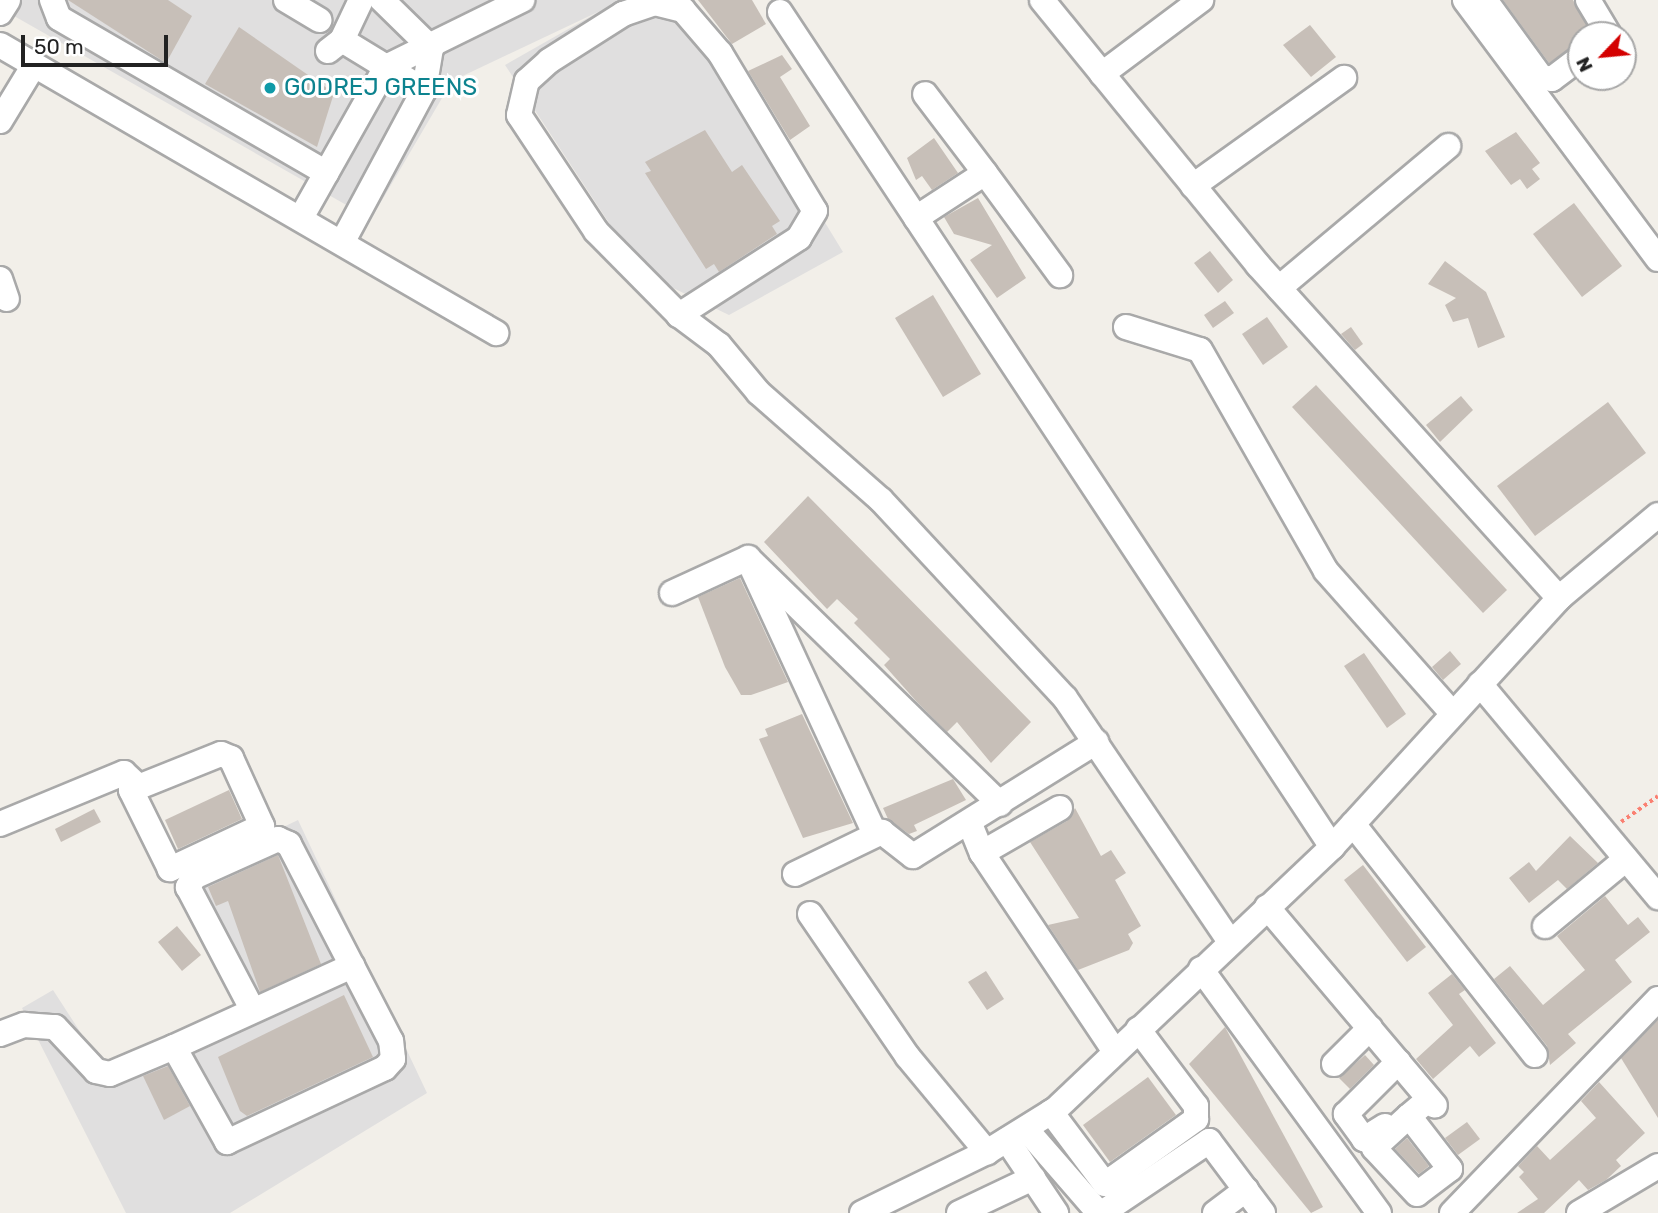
<!DOCTYPE html>
<html>
<head>
<meta charset="utf-8">
<style>
  body { margin:0 }
  #map { position:relative; width:1658px; height:1213px; overflow:hidden; background:#f2efe9; font-family:Rubik,sans-serif }
  div>[style] { position:absolute }
  .residential>* { inset:0; background:#e0dfdf }
  .building>* { inset:0; background:#c7bfb8 }
  .path>* { height:3.5px; margin-top:-1.75px; transform-origin:0; background:repeating-linear-gradient(90deg,#fa8072 0 3.5px,transparent 0 7px) }
  .roads { filter:drop-shadow(2px 0 #a9a9a9) drop-shadow(-2px 0 #a9a9a9) drop-shadow(0 2px #a9a9a9) drop-shadow(0 -2px #a9a9a9) }
  .minor>* { height:24px; margin:-12px; padding:0 12px; transform-origin:12px; border-radius:12px; background:#fff }
  .dots>* { width:19px; height:19px; translate:-50% -50%; box-sizing:border-box; border:4px solid #fff; border-radius:50% }
  span { translate:-50% -50%; white-space:nowrap; text-align:center; line-height:1.15; -webkit-text-stroke:6px #fff; paint-order:stroke }
  .culture-label { font-size:24px; color:#0d838f }
  .left { translate:0 -50%; text-align:left }
  .north { position:absolute; left:1567px; top:21px; width:70px; height:70px; box-sizing:border-box; background:#fff; border:2px solid #a7a7a7; border-radius:50%; rotate:244deg; font-size:19px; font-weight:700; line-height:28px; text-align:center; color:#222 }
  .north::after { content:''; display:block; margin:auto; width:24px; height:32px; background:#d40000; clip-path:polygon(50% 0,100% 100%,50% 72%,0 100%) }
  .scale { position:absolute; left:21px; top:35px; width:147px; height:32px; box-sizing:border-box; border:4px solid #222; border-top:0; padding-left:9px; font-size:21px; line-height:24px; white-space:nowrap; color:#222; -webkit-text-stroke:5px #fff; paint-order:stroke }
</style>
</head>
<body>
<div id="map">
  <div class="residential">
    <div style="clip-path:polygon(0 0,689px 0,843px 252px,729px 315px,642px 273px,505px 65px,600px 11px,452px 81px,371px 219px,0 8px)"></div>
    <div style="clip-path:polygon(298px 820px,427px 1093px,230px 1213px,126px 1213px,22px 1008px,53px 990px,103px 1067px,240px 1001px,171px 881px)"></div>
  </div>
  <div class="building">
    <div style="clip-path:polygon(68px 0,168px 0,192px 16px,166px 63px)"></div>
    <div style="clip-path:polygon(698px 0,752px 0,766px 24px,732px 44px)"></div>
    <div style="clip-path:polygon(1503px 0,1573px 0,1592px 35px,1581px 35px,1581px 42px,1549px 63px)"></div>
    <div style="clip-path:polygon(1310px 25px,1336px 57px,1311px 77px,1283px 45px)"></div>
    <div style="clip-path:polygon(239px 27px,334px 93px,317px 147px,205px 84px)"></div>
    <div style="clip-path:polygon(782px 55px,792px 69px,780px 77px,810px 126px,790px 140px,748px 71px)"></div>
    <div style="clip-path:polygon(705px 130px,732px 172px,742px 165px,780px 221px,772px 226px,777px 234px,719px 272px,714px 264px,706px 269px,645px 173px,651px 171px,645px 162px)"></div>
    <div style="clip-path:polygon(1516px 132px,1540px 163px,1532px 169px,1540px 179px,1527px 189px,1520px 179px,1511px 185px,1485px 151px)"></div>
    <div style="clip-path:polygon(934px 138px,958px 173px,932px 190px,922px 176px,916px 180px,907px 158px)"></div>
    <div style="clip-path:polygon(978px 198px,1026px 278px,997px 298px,970px 260px,992px 245px,954px 234px,944px 217px)"></div>
    <div style="clip-path:polygon(1574px 203px,1622px 266px,1582px 297px,1533px 234px)"></div>
    <div style="clip-path:polygon(1210px 251px,1233px 280px,1218px 293px,1194px 263px)"></div>
    <div style="clip-path:polygon(1445px 261px,1486px 292px,1505px 337px,1478px 348px,1468px 318px,1453px 322px,1445px 305px,1456px 298px,1428px 284px)"></div>
    <div style="clip-path:polygon(933px 295px,981px 374px,943px 397px,895px 318px)"></div>
    <div style="clip-path:polygon(1225px 301px,1234px 313px,1213px 328px,1204px 315px)"></div>
    <div style="clip-path:polygon(1267px 317px,1288px 347px,1263px 365px,1242px 334px)"></div>
    <div style="clip-path:polygon(1351px 327px,1363px 344px,1355px 350px,1341px 334px)"></div>
    <div style="clip-path:polygon(1316px 385px,1507px 590px,1483px 613px,1292px 407px)"></div>
    <div style="clip-path:polygon(1461px 396px,1473px 410px,1440px 442px,1426px 425px)"></div>
    <div style="clip-path:polygon(1608px 402px,1646px 453px,1535px 536px,1497px 486px)"></div>
    <div style="clip-path:polygon(808px 496px,1031px 722px,991px 763px,957px 722px,947px 732px,917px 702px,884px 665px,890px 659px,854px 623px,858px 619px,837px 599px,827px 609px,764px 542px)"></div>
    <div style="clip-path:polygon(740px 578px,788px 682px,751px 695px,741px 695px,725px 667px,698px 597px)"></div>
    <div style="clip-path:polygon(1450px 651px,1461px 664px,1443px 680px,1432px 667px)"></div>
    <div style="clip-path:polygon(1364px 653px,1406px 714px,1387px 728px,1344px 666px)"></div>
    <div style="clip-path:polygon(802px 714px,853px 823px,803px 838px,759px 739px,768px 736px,765px 729px)"></div>
    <div style="clip-path:polygon(953px 779px,966px 800px,914px 825px,917px 831px,909px 834px,888px 819px,883px 808px)"></div>
    <div style="clip-path:polygon(229px 790px,242px 819px,178px 849px,165px 820px)"></div>
    <div style="clip-path:polygon(1075px 808px,1101px 856px,1111px 850px,1126px 873px,1115px 880px,1141px 926px,1128px 934px,1133px 943px,1129px 950px,1078px 970px,1048px 925px,1079px 918px,1030px 842px,1067px 821px)"></div>
    <div style="clip-path:polygon(94px 809px,101px 822px,61px 842px,55px 829px)"></div>
    <div style="clip-path:polygon(1570px 836px,1598px 863px,1567px 889px,1558px 880px,1529px 903px,1509px 878px,1529px 862px,1536px 871px)"></div>
    <div style="clip-path:polygon(278px 855px,321px 964px,260px 992px,228px 901px,216px 906px,208px 887px)"></div>
    <div style="clip-path:polygon(1363px 865px,1426px 947px,1407px 962px,1344px 880px)"></div>
    <div style="clip-path:polygon(1605px 896px,1628px 925px,1638px 917px,1650px 932px,1615px 960px,1632px 982px,1568px 1034px,1576px 1043px,1550px 1065px,1547px 1046px,1494px 979px,1510px 966px,1543px 1005px,1585px 970px,1557px 936px)"></div>
    <div style="clip-path:polygon(177px 926px,201px 955px,182px 971px,158px 942px)"></div>
    <div style="clip-path:polygon(986px 971px,1004px 999px,987px 1010px,968px 982px)"></div>
    <div style="clip-path:polygon(1452px 974px,1465px 990px,1459px 994px,1496px 1043px,1479px 1057px,1470px 1046px,1433px 1079px,1416px 1059px,1453px 1025px,1428px 993px)"></div>
    <div style="clip-path:polygon(344px 995px,373px 1057px,247px 1116px,240px 1111px,218px 1057px)"></div>
    <div style="clip-path:polygon(1658px 1020px,1658px 1118px,1621px 1058px)"></div>
    <div style="clip-path:polygon(1225px 1027px,1323px 1207px,1311px 1213px,1189px 1064px)"></div>
    <div style="clip-path:polygon(1365px 1055px,1374px 1065px,1350px 1089px,1339px 1078px)"></div>
    <div style="clip-path:polygon(168px 1066px,190px 1106px,164px 1120px,143px 1076px)"></div>
    <div style="clip-path:polygon(1148px 1077px,1176px 1115px,1110px 1162px,1083px 1125px)"></div>
    <div style="clip-path:polygon(1599px 1082px,1645px 1133px,1616px 1160px,1621px 1166px,1606px 1180px,1588px 1190px,1579px 1180px,1544px 1213px,1517px 1213px,1538px 1199px,1519px 1177px,1524px 1172px,1518px 1166px,1537px 1146px,1550px 1160px,1596px 1118px,1581px 1101px)"></div>
    <div style="clip-path:polygon(1467px 1122px,1480px 1139px,1458px 1155px,1445px 1138px)"></div>
    <div style="clip-path:polygon(1407px 1138px,1429px 1166px,1419px 1174px,1395px 1149px)"></div>
  </div>
  <div class="path">
    <div style="left:1621px;top:822px;width:45px;rotate:-35.1deg"></div>
  </div>
  <div class="roads">
    <div class="minor">
      <div style="left:52px;top:0;width:19px;rotate:69deg"></div>
      <div style="left:59px;top:18px;width:309px;rotate:30.1deg"></div>
      <div style="left:286px;top:0;width:39px;rotate:31deg"></div>
      <div style="left:382px;top:0;width:69px;rotate:44.4deg"></div>
      <div style="left:1042px;top:0;width:342px;rotate:50.8deg"></div>
      <div style="left:1258px;top:265px;width:449px;rotate:47.9deg"></div>
      <div style="left:1465px;top:0;width:323px;rotate:53.3deg"></div>
      <div style="left:1485px;top:0;width:95px;rotate:54deg"></div>
      <div style="left:1541px;top:77px;width:11px;rotate:10deg"></div>
      <div style="left:1552px;top:79px;width:36px;rotate:-37deg"></div>
      <div style="left:1588px;top:0;width:41px;rotate:59deg"></div>
      <div style="left:780px;top:12px;width:1001px;rotate:56.53deg"></div>
      <div style="left:0;top:13px;width:15px;rotate:-58deg"></div>
      <div style="left:342px;top:40px;width:44px;rotate:-64.6deg"></div>
      <div style="left:0;top:45px;width:574px;rotate:30.14deg"></div>
      <div style="left:328px;top:51px;width:18px;rotate:-38deg"></div>
      <div style="left:342px;top:40px;width:96px;rotate:31.4deg"></div>
      <div style="left:1102px;top:74px;width:124px;rotate:-36.8deg"></div>
      <div style="left:0;top:121px;width:66px;rotate:-58.7deg"></div>
      <div style="left:985px;top:173px;width:127px;rotate:53.7deg"></div>
      <div style="left:1193px;top:186px;width:186px;rotate:-35.6deg"></div>
      <div style="left:302px;top:216px;width:171px;rotate:-60.6deg"></div>
      <div style="left:386px;top:67px;width:152px;rotate:-26.2deg"></div>
      <div style="left:916px;top:218px;width:82px;rotate:-33.1deg"></div>
      <div style="left:985px;top:173px;width:99px;rotate:-127.2deg"></div>
      <div style="left:343px;top:241px;width:171px;rotate:-61.8deg"></div>
      <div style="left:424px;top:90px;width:43px;rotate:-80.5deg"></div>
      <div style="left:0;top:279px;width:21px;rotate:71deg"></div>
      <div style="left:1279px;top:288px;width:221px;rotate:-40deg"></div>
      <div style="left:679px;top:315px;width:118px;rotate:-134.7deg"></div>
      <div style="left:596px;top:231px;width:139px;rotate:-123.6deg"></div>
      <div style="left:519px;top:115px;width:35px;rotate:-77deg"></div>
      <div style="left:527px;top:81px;width:30px;rotate:-42deg"></div>
      <div style="left:549px;top:61px;width:88px;rotate:-32.4deg"></div>
      <div style="left:623px;top:14px;width:34px;rotate:-19deg"></div>
      <div style="left:655px;top:3px;width:29px;rotate:14deg"></div>
      <div style="left:683px;top:10px;width:57px;rotate:49.3deg"></div>
      <div style="left:720px;top:53px;width:184px;rotate:59deg"></div>
      <div style="left:815px;top:211px;width:31px;rotate:121deg"></div>
      <div style="left:799px;top:238px;width:143px;rotate:147.3deg"></div>
      <div style="left:679px;top:315px;width:50px;rotate:36.9deg"></div>
      <div style="left:719px;top:345px;width:62px;rotate:50.2deg"></div>
      <div style="left:759px;top:393px;width:162px;rotate:41.3deg"></div>
      <div style="left:881px;top:500px;width:270px;rotate:47.1deg"></div>
      <div style="left:1065px;top:698px;width:295px;rotate:55.9deg"></div>
      <div style="left:1126px;top:327px;width:77px;rotate:17.3deg"></div>
      <div style="left:1200px;top:350px;width:254px;rotate:60.3deg"></div>
      <div style="left:1326px;top:571px;width:191px;rotate:48.4deg"></div>
      <div style="left:753px;top:570px;width:291px;rotate:65.2deg"></div>
      <div style="left:672px;top:593px;width:84px;rotate:-24.7deg"></div>
      <div style="left:748px;top:558px;width:352px;rotate:44.3deg"></div>
      <div style="left:1480px;top:684px;width:278px;rotate:50.1deg"></div>
      <div style="left:221px;top:754px;width:11px;rotate:22deg"></div>
      <div style="left:231px;top:758px;width:75px;rotate:65.5deg"></div>
      <div style="left:262px;top:826px;width:102px;rotate:154.9deg"></div>
      <div style="left:170px;top:869px;width:88px;rotate:-116.3deg"></div>
      <div style="left:131px;top:790px;width:97px;rotate:-21.8deg"></div>
      <div style="left:0;top:824px;width:134px;rotate:-22.4deg"></div>
      <div style="left:124px;top:773px;width:19px;rotate:43deg"></div>
      <div style="left:970px;top:824px;width:31px;rotate:68deg"></div>
      <div style="left:982px;top:853px;width:239px;rotate:56.2deg"></div>
      <div style="left:1353px;top:824px;width:294px;rotate:51.8deg"></div>
      <div style="left:982px;top:853px;width:90px;rotate:-30deg"></div>
      <div style="left:795px;top:874px;width:97px;rotate:-25.8deg"></div>
      <div style="left:882px;top:832px;width:39px;rotate:38deg"></div>
      <div style="left:913px;top:856px;width:216px;rotate:-31.9deg"></div>
      <div style="left:1267px;top:907px;width:260px;rotate:49.8deg"></div>
      <div style="left:810px;top:914px;width:173px;rotate:55.6deg"></div>
      <div style="left:908px;top:1057px;width:124px;rotate:50.3deg"></div>
      <div style="left:1545px;top:926px;width:105px;rotate:-39.6deg"></div>
      <div style="left:1201px;top:969px;width:302px;rotate:53.9deg"></div>
      <div style="left:0;top:1034px;width:26px;rotate:-21deg"></div>
      <div style="left:24px;top:1025px;width:31px;rotate:4deg"></div>
      <div style="left:55px;top:1027px;width:60px;rotate:47deg"></div>
      <div style="left:96px;top:1071px;width:14px;rotate:12deg"></div>
      <div style="left:110px;top:1074px;width:69px;rotate:-22.9deg"></div>
      <div style="left:174px;top:1047px;width:109px;rotate:60.8deg"></div>
      <div style="left:227px;top:1142px;width:174px;rotate:-25.1deg"></div>
      <div style="left:385px;top:1068px;width:12px;rotate:-48deg"></div>
      <div style="left:393px;top:1059px;width:18px;rotate:-96deg"></div>
      <div style="left:391px;top:1041px;width:222px;rotate:-117.4deg"></div>
      <div style="left:289px;top:844px;width:12px;rotate:-156deg"></div>
      <div style="left:278px;top:839px;width:92px;rotate:155.7deg"></div>
      <div style="left:194px;top:877px;width:12px;rotate:121deg"></div>
      <div style="left:188px;top:887px;width:138px;rotate:62.3deg"></div>
      <div style="left:174px;top:1047px;width:196px;rotate:-24.5deg"></div>
      <div style="left:1334px;top:1064px;width:51px;rotate:-45deg"></div>
      <div style="left:1051px;top:1112px;width:90px;rotate:53.1deg"></div>
      <div style="left:1105px;top:1184px;width:112px;rotate:-35.5deg"></div>
      <div style="left:1196px;top:1119px;width:13px;rotate:-90deg"></div>
      <div style="left:1196px;top:1106px;width:96px;rotate:-127deg"></div>
      <div style="left:1409px;top:1116px;width:67px;rotate:52.3deg"></div>
      <div style="left:1450px;top:1169px;width:41px;rotate:142.9deg"></div>
      <div style="left:1417px;top:1194px;width:63px;rotate:-133.1deg"></div>
      <div style="left:1374px;top:1148px;width:3px;rotate:-45deg"></div>
      <div style="left:1376px;top:1146px;width:45px;rotate:-42.3deg"></div>
      <div style="left:1409px;top:1116px;width:26px;rotate:-40deg"></div>
      <div style="left:1385px;top:1126px;width:25px;rotate:148deg"></div>
      <div style="left:1364px;top:1139px;width:31px;rotate:-126deg"></div>
      <div style="left:1346px;top:1114px;width:74px;rotate:-45deg"></div>
      <div style="left:1026px;top:1129px;width:111px;rotate:49deg"></div>
      <div style="left:1007px;top:1140px;width:88px;rotate:56.1deg"></div>
      <div style="left:862px;top:1213px;width:139px;rotate:-26deg"></div>
      <div style="left:987px;top:1152px;width:81px;rotate:-31.9deg"></div>
      <div style="left:1056px;top:1109px;width:381px;rotate:-43.5deg"></div>
      <div style="left:1332px;top:847px;width:337px;rotate:-47.6deg"></div>
      <div style="left:1559px;top:598px;width:129px;rotate:-40deg"></div>
      <div style="left:959px;top:1213px;width:82px;rotate:-25.3deg"></div>
      <div style="left:1102px;top:1213px;width:129px;rotate:-33.9deg"></div>
      <div style="left:1209px;top:1141px;width:90px;rotate:53.1deg"></div>
      <div style="left:1215px;top:1213px;width:39px;rotate:-37deg"></div>
      <div style="left:1452px;top:1213px;width:297px;rotate:-46.1deg"></div>
      <div style="left:1579px;top:1213px;width:92px;rotate:-30.7deg"></div>
    </div>
  </div>
  <div class="dots">
    <div style="left:270px;top:88px;background:#0f9aa8"></div>
  </div>
  <div class="culture-label">
    <span class="left" style="left:284px;top:88px">GODREJ GREENS</span>
  </div>
  <div class="north">N</div>
  <div class="scale">50 m</div>
</div>
</body>
</html>
